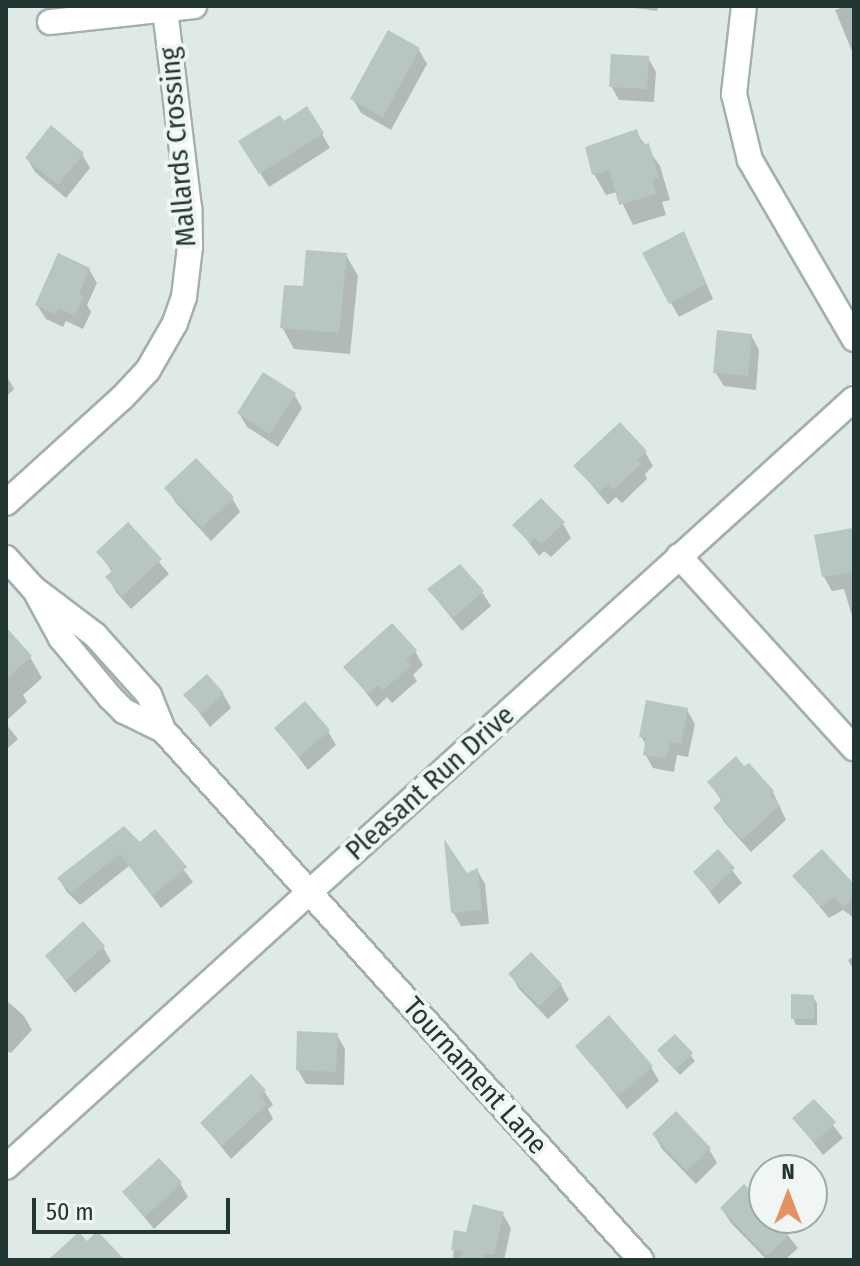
<!DOCTYPE html>
<html>
<head>
<meta charset="utf-8">
<style>
  body { margin:0 }
  #map { position:relative; width:860px; height:1266px; overflow:hidden; background:#dfe9e6; font-family:"Fira Sans Condensed",sans-serif }
  div>[style] { position:absolute }
  .shadow>* { inset:0; background:#0003 }
  .building>* { inset:0; background:#b8c6c2 }
  .roads { filter:drop-shadow(2px 0 #a3b0ad) drop-shadow(-2px 0 #a3b0ad) drop-shadow(0 2px #a3b0ad) drop-shadow(0 -2px #a3b0ad) }
  .street>* { height:24px; margin:-12px; padding:0 12px; transform-origin:12px; border-radius:12px; background:#fff }
  span { translate:-50% -50%; white-space:nowrap; text-align:center; line-height:1.15; -webkit-text-stroke:8px #eff6f3; paint-order:stroke }
  .street-label { font-size:28px; color:#223734 }
  .frame { position:absolute; inset:0; border:8px solid #223734; pointer-events:none }
  .north { position:absolute; left:748px; top:1154px; width:80px; height:80px; box-sizing:border-box; background:#eff6f3; border:2px solid #9daaa7; border-radius:50%; rotate:0deg; font-size:22px; font-weight:700; line-height:32px; text-align:center; color:#223734 }
  .north::after { content:''; display:block; margin:auto; width:28px; height:36px; background:#e59161; clip-path:polygon(50% 0,100% 100%,50% 72%,0 100%) }
  .scale { position:absolute; left:32px; top:1198px; width:198px; height:36px; box-sizing:border-box; border:4px solid #223734; border-top:0; padding-left:10px; font-size:24px; line-height:28px; white-space:nowrap; color:#223734; -webkit-text-stroke:6px #eff6f3; paint-order:stroke }
</style>
</head>
<body>
<div id="map">
  <div class="shadow">
    <div style="clip-path:polygon(620px 6px,658px 6px,657px 11px)"></div>
    <div style="clip-path:polygon(846px 6px,854px 6px,854px 56px,835px 10px)"></div>
    <div style="clip-path:polygon(419px 50px,427px 64px,391px 130px,361px 113px,353px 99px)"></div>
    <div style="clip-path:polygon(648px 58px,656px 72px,654px 102px,619px 100px,611px 86px)"></div>
    <div style="clip-path:polygon(283px 124px,322px 134px,330px 148px,269px 187px,249px 156px)"></div>
    <div style="clip-path:polygon(636px 132px,660px 166px,670px 200px,662px 202px,666px 215px,633px 225px,617px 192px,606px 195px,594px 174px)"></div>
    <div style="clip-path:polygon(82px 154px,90px 168px,66px 198px,35px 172px,27px 158px)"></div>
    <div style="clip-path:polygon(691px 248px,713px 299px,679px 317px,671px 303px)"></div>
    <div style="clip-path:polygon(346px 255px,358px 276px,350px 354px,294px 349px,282px 327px,304px 289px)"></div>
    <div style="clip-path:polygon(89px 269px,97px 283px,87px 305px,91px 312px,83px 329px,66px 321px,63px 327px,46px 319px,37px 305px)"></div>
    <div style="clip-path:polygon(751px 335px,759px 350px,756px 390px,724px 386px,715px 372px)"></div>
    <div style="clip-path:polygon(6px 375px,14px 389px,6px 397px)"></div>
    <div style="clip-path:polygon(294px 394px,302px 408px,278px 447px,247px 427px,239px 413px)"></div>
    <div style="clip-path:polygon(645px 452px,653px 466px,645px 474px,647px 479px,622px 503px,616px 497px,608px 505px,576px 466px)"></div>
    <div style="clip-path:polygon(167px 488px,232px 498px,240px 512px,211px 541px,175px 502px)"></div>
    <div style="clip-path:polygon(563px 524px,571px 538px,551px 557px,544px 551px,539px 556px,515px 525px)"></div>
    <div style="clip-path:polygon(128px 525px,169px 574px,131px 609px,116px 592px,108px 578px,113px 573px,98px 552px)"></div>
    <div style="clip-path:polygon(850px 530px,854px 536px,854px 623px,844px 589px,832px 591px,824px 577px)"></div>
    <div style="clip-path:polygon(429px 590px,482px 592px,491px 606px,462px 631px)"></div>
    <div style="clip-path:polygon(6px 630px,30px 657px,42px 678px,23px 695px,27px 702px,6px 721px)"></div>
    <div style="clip-path:polygon(415px 651px,423px 665px,413px 675px,417px 681px,392px 703px,387px 697px,377px 707px,346px 667px)"></div>
    <div style="clip-path:polygon(223px 694px,231px 708px,210px 727px,186px 695px)"></div>
    <div style="clip-path:polygon(687px 710px,695px 724px,688px 757px,677px 755px,674px 772px,653px 768px,645px 754px,646px 745px,641px 736px)"></div>
    <div style="clip-path:polygon(6px 724px,18px 739px,6px 750px)"></div>
    <div style="clip-path:polygon(277px 729px,328px 731px,336px 745px,308px 770px)"></div>
    <div style="clip-path:polygon(710px 783px,773px 792px,786px 820px,751px 852px,724px 822px,716px 808px,722px 802px)"></div>
    <div style="clip-path:polygon(155px 832px,193px 882px,161px 908px,129px 866px,80px 905px,67px 892px,59px 879px,140px 845px)"></div>
    <div style="clip-path:polygon(718px 852px,742px 883px,719px 904px,695px 872px)"></div>
    <div style="clip-path:polygon(477px 870px,485px 884px,489px 924px,461px 926px,453px 912px,466px 876px)"></div>
    <div style="clip-path:polygon(795px 877px,854px 891px,854px 918px,843px 910px,829px 918px)"></div>
    <div style="clip-path:polygon(103px 947px,111px 961px,75px 993px,47px 957px)"></div>
    <div style="clip-path:polygon(531px 955px,561px 985px,569px 1000px,548px 1019px,519px 989px,511px 975px)"></div>
    <div style="clip-path:polygon(854px 956px,854px 971px,848px 960px)"></div>
    <div style="clip-path:polygon(813px 997px,817px 1003px,817px 1025px,796px 1025px,793px 1018px)"></div>
    <div style="clip-path:polygon(6px 1000px,24px 1016px,32px 1030px,11px 1053px,6px 1051px)"></div>
    <div style="clip-path:polygon(337px 1035px,345px 1049px,344px 1085px,306px 1084px,298px 1070px)"></div>
    <div style="clip-path:polygon(675px 1036px,695px 1061px,680px 1075px,663px 1057px)"></div>
    <div style="clip-path:polygon(577px 1046px,651px 1067px,659px 1081px,627px 1109px)"></div>
    <div style="clip-path:polygon(264px 1091px,273px 1105px,268px 1109px,273px 1119px,231px 1159px,202px 1123px)"></div>
    <div style="clip-path:polygon(814px 1101px,843px 1138px,823px 1155px,795px 1119px)"></div>
    <div style="clip-path:polygon(654px 1135px,709px 1149px,717px 1163px,696px 1184px,662px 1149px)"></div>
    <div style="clip-path:polygon(180px 1183px,188px 1197px,154px 1229px,124px 1193px)"></div>
    <div style="clip-path:polygon(764px 1207px,764px 1218px,774px 1218px,798px 1248px,785px 1260px,767px 1260px,731px 1223px,722px 1209px)"></div>
    <div style="clip-path:polygon(502px 1213px,511px 1228px,504px 1260px,453px 1260px,455px 1232px,468px 1234px)"></div>
  </div>
  <div class="building">
    <div style="clip-path:polygon(388px 30px,420px 48px,383px 117px,350px 99px)"></div>
    <div style="clip-path:polygon(611px 54px,649px 56px,647px 89px,609px 87px)"></div>
    <div style="clip-path:polygon(307px 106px,324px 133px,259px 174px,238px 141px,280px 115px,284px 121px)"></div>
    <div style="clip-path:polygon(51px 125px,84px 153px,58px 185px,25px 158px)"></div>
    <div style="clip-path:polygon(637px 129px,642px 145px,649px 143px,659px 178px,652px 180px,656px 194px,619px 205px,609px 170px,592px 175px,585px 147px)"></div>
    <div style="clip-path:polygon(684px 231px,706px 284px,669px 304px,642px 253px)"></div>
    <div style="clip-path:polygon(306px 250px,347px 253px,339px 333px,280px 328px,284px 285px,303px 286px)"></div>
    <div style="clip-path:polygon(58px 253px,90px 268px,79px 294px,84px 296px,75px 316px,58px 308px,55px 314px,35px 305px)"></div>
    <div style="clip-path:polygon(717px 330px,752px 334px,748px 376px,713px 373px)"></div>
    <div style="clip-path:polygon(263px 372px,296px 393px,270px 434px,237px 413px)"></div>
    <div style="clip-path:polygon(620px 422px,647px 451px,637px 460px,641px 464px,613px 490px,607px 484px,599px 492px,573px 466px)"></div>
    <div style="clip-path:polygon(196px 458px,234px 497px,202px 528px,164px 488px)"></div>
    <div style="clip-path:polygon(541px 498px,565px 522px,542px 544px,535px 538px,530px 543px,512px 525px)"></div>
    <div style="clip-path:polygon(128px 522px,162px 559px,122px 596px,105px 577px,113px 570px,96px 552px)"></div>
    <div style="clip-path:polygon(852px 528px,854px 572px,822px 577px,814px 535px)"></div>
    <div style="clip-path:polygon(460px 564px,484px 591px,453px 618px,427px 589px)"></div>
    <div style="clip-path:polygon(392px 623px,417px 650px,406px 660px,411px 666px,383px 690px,378px 685px,368px 694px,343px 667px)"></div>
    <div style="clip-path:polygon(6px 627px,32px 656px,6px 679px)"></div>
    <div style="clip-path:polygon(207px 674px,224px 693px,201px 714px,183px 695px)"></div>
    <div style="clip-path:polygon(646px 700px,688px 708px,681px 744px,670px 742px,666px 759px,643px 755px,646px 738px,639px 737px)"></div>
    <div style="clip-path:polygon(305px 701px,330px 730px,299px 757px,274px 728px)"></div>
    <div style="clip-path:polygon(736px 756px,744px 766px,749px 763px,774px 791px,770px 795px,780px 805px,742px 840px,713px 808px,722px 799px,707px 782px)"></div>
    <div style="clip-path:polygon(124px 826px,140px 842px,155px 829px,187px 867px,152px 896px,120px 854px,71px 893px,57px 878px)"></div>
    <div style="clip-path:polygon(444px 839px,467px 873px,478px 868px,482px 910px,451px 913px)"></div>
    <div style="clip-path:polygon(718px 849px,735px 868px,710px 891px,693px 872px)"></div>
    <div style="clip-path:polygon(822px 849px,854px 884px,854px 897px,843px 907px,834px 897px,824px 906px,819px 905px,792px 876px)"></div>
    <div style="clip-path:polygon(83px 921px,105px 946px,66px 980px,45px 956px)"></div>
    <div style="clip-path:polygon(531px 952px,562px 984px,539px 1006px,508px 974px)"></div>
    <div style="clip-path:polygon(791px 994px,814px 995px,814px 1019px,791px 1019px)"></div>
    <div style="clip-path:polygon(609px 1015px,653px 1066px,618px 1096px,575px 1046px)"></div>
    <div style="clip-path:polygon(297px 1031px,338px 1033px,336px 1072px,296px 1070px)"></div>
    <div style="clip-path:polygon(675px 1034px,693px 1053px,675px 1070px,657px 1050px)"></div>
    <div style="clip-path:polygon(251px 1074px,266px 1090px,259px 1096px,267px 1104px,222px 1146px,200px 1123px)"></div>
    <div style="clip-path:polygon(814px 1099px,836px 1122px,814px 1143px,792px 1118px)"></div>
    <div style="clip-path:polygon(676px 1111px,711px 1148px,687px 1171px,652px 1134px)"></div>
    <div style="clip-path:polygon(159px 1158px,182px 1182px,145px 1217px,122px 1192px)"></div>
    <div style="clip-path:polygon(744px 1184px,764px 1204px,764px 1218px,777px 1218px,791px 1232px,767px 1256px,720px 1208px)"></div>
    <div style="clip-path:polygon(473px 1204px,504px 1212px,494px 1255px,484px 1253px,482px 1260px,460px 1260px,462px 1251px,451px 1250px,454px 1230px,466px 1232px)"></div>
    <div style="clip-path:polygon(97px 1231px,125px 1260px,48px 1260px,79px 1232px,87px 1241px)"></div>
  </div>
  <div class="roads">
    <div class="street">
      <div style="left:744px;top:6px;width:89px;rotate:96.5deg"></div>
      <div style="left:734px;top:94px;width:68px;rotate:76.4deg"></div>
      <div style="left:750px;top:160px;width:207px;rotate:59.8deg"></div>
      <div style="left:50px;top:22px;width:145px;rotate:-6.3deg"></div>
      <div style="left:6px;top:503px;width:156px;rotate:-42.2deg"></div>
      <div style="left:122px;top:398px;width:38px;rotate:-47deg"></div>
      <div style="left:148px;top:370px;width:54px;rotate:-60.1deg"></div>
      <div style="left:175px;top:323px;width:28px;rotate:-71deg"></div>
      <div style="left:184px;top:297px;width:50px;rotate:-83.2deg"></div>
      <div style="left:190px;top:247px;width:39px;rotate:-91deg"></div>
      <div style="left:189px;top:208px;width:200px;rotate:-96.9deg"></div>
      <div style="left:679px;top:556px;width:260px;rotate:47.7deg"></div>
      <div style="left:6px;top:558px;width:40px;rotate:48deg"></div>
      <div style="left:33px;top:588px;width:78px;rotate:37.2deg"></div>
      <div style="left:95px;top:635px;width:81px;rotate:48deg"></div>
      <div style="left:149px;top:695px;width:38px;rotate:68deg"></div>
      <div style="left:163px;top:730px;width:714px;rotate:47.95deg"></div>
      <div style="left:37px;top:594px;width:50px;rotate:61.4deg"></div>
      <div style="left:61px;top:638px;width:77px;rotate:50.3deg"></div>
      <div style="left:110px;top:697px;width:20px;rotate:45deg"></div>
      <div style="left:124px;top:711px;width:43px;rotate:26deg"></div>
      <div style="left:6px;top:1167px;width:1144px;rotate:-42.17deg"></div>
    </div>
  </div>
  <div class="street-label">
    <span style="left:178px;top:147px;rotate:-95deg">Mallards Crossing</span>
    <span style="left:430px;top:783px;rotate:-42deg">Pleasant Run Drive</span>
    <span style="left:475px;top:1076px;rotate:48deg">Tournament Lane</span>
  </div>
  <div class="frame"></div>
  <div class="north">N</div>
  <div class="scale">50 m</div>
</div>
</body>
</html>
